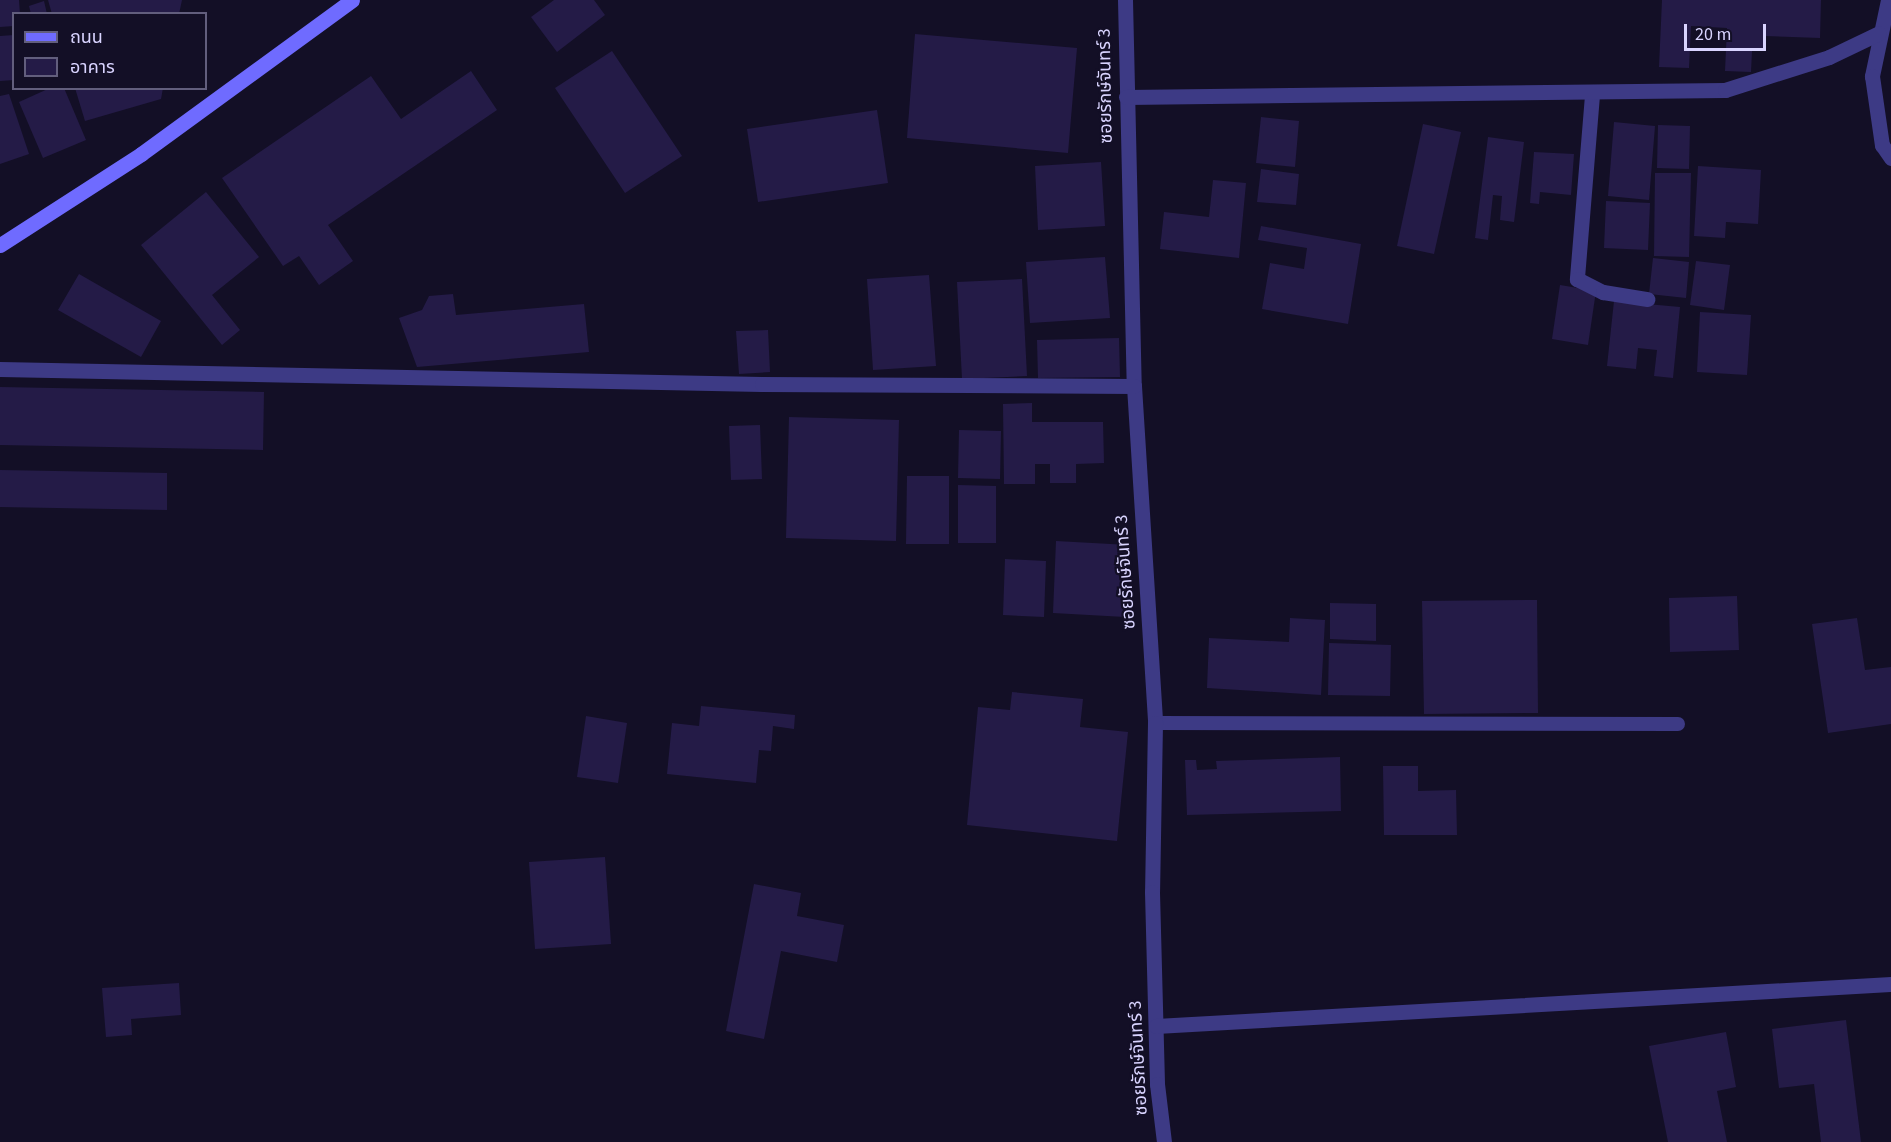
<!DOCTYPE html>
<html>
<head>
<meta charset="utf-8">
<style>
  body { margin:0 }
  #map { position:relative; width:1891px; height:1142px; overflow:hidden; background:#130f26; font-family:"Source Sans 3","Noto Sans Thai",sans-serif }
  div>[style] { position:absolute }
  .building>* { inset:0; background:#241b47 }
  .lane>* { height:14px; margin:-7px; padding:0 7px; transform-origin:7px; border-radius:7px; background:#3d3a85 }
  .street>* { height:15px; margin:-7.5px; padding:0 7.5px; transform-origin:7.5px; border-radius:7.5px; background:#3d3a85 }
  .secondary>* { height:15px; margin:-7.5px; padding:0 7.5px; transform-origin:7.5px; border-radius:7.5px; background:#6f6bff }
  span { translate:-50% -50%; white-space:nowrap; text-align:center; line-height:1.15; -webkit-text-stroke:4.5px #130f26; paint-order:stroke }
  .street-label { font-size:18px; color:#d9d4ff }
  .legend { position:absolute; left:12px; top:12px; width:195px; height:78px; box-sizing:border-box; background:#130f26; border:2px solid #625e7d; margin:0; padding:8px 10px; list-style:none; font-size:18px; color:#d9d4ff }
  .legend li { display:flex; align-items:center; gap:12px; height:30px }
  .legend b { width:30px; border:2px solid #625e7d }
  .scale { position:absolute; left:1684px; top:24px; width:82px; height:27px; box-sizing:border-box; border:3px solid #d9d4ff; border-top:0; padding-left:8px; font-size:18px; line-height:21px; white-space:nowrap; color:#d9d4ff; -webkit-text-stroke:4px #130f26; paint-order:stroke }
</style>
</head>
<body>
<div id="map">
  <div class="building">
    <div style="clip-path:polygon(0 0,19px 0,20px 14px,14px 14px,14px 26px,0 27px)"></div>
    <div style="clip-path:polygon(48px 0,182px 0,179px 14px,52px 14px)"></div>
    <div style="clip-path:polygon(554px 0,594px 0,605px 15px,557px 52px,531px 17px)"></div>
    <div style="clip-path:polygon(1662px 0,1821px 0,1820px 38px,1765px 36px,1765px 51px,1752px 51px,1751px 72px,1725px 71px,1727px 28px,1691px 26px,1689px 68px,1659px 67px)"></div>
    <div style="clip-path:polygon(44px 1px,47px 14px,31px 14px,29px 6px)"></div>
    <div style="clip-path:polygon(915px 34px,1077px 48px,1068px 153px,907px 138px)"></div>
    <div style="clip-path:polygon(14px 35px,14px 80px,0 81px,0 36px)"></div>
    <div style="clip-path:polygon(612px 51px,682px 156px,625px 193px,555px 88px)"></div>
    <div style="clip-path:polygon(471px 71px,497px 110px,328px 225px,353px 261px,319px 285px,299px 256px,283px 266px,222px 178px,371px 76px,401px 119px)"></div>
    <div style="clip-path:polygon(50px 88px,64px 88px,86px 140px,43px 158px,19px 102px)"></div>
    <div style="clip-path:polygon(75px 88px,163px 88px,161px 99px,85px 121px)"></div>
    <div style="clip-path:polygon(9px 94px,29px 154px,0 164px,0 96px)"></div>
    <div style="clip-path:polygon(877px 110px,888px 183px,758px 202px,747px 129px)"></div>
    <div style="clip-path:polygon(1261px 117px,1299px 121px,1295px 167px,1256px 163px)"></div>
    <div style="clip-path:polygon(1614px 122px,1655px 126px,1649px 200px,1608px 196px)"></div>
    <div style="clip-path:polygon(1423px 124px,1461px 132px,1434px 254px,1397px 246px)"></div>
    <div style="clip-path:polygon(1658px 125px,1690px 126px,1689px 169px,1657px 168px)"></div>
    <div style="clip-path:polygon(1488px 137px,1524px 142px,1514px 222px,1500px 220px,1502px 196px,1493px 195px,1488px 240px,1475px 238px)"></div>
    <div style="clip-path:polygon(1534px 152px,1574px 154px,1571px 195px,1540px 192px,1539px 204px,1530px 203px)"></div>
    <div style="clip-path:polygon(1101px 162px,1105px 226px,1038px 230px,1035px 166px)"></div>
    <div style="clip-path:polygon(1698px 166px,1761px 170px,1758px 224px,1726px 222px,1725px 238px,1694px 236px)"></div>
    <div style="clip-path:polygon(1261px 169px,1299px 174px,1296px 205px,1257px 202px)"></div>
    <div style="clip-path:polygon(1655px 173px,1691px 173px,1689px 257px,1654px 256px)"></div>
    <div style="clip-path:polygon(1213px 180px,1246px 183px,1239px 258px,1160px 249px,1164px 212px,1209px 217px)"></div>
    <div style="clip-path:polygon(206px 192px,259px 257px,212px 295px,240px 330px,222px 345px,141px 245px)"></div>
    <div style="clip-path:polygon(1606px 201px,1650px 203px,1648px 250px,1604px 248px)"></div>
    <div style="clip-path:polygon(1261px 226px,1361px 244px,1348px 324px,1262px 309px,1270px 263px,1304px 269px,1307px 248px,1258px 240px)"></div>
    <div style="clip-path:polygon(1105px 257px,1110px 318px,1030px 323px,1026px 262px)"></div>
    <div style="clip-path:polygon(1653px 258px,1689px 262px,1686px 298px,1649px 294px)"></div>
    <div style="clip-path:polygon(1696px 261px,1730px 265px,1724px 310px,1690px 305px)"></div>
    <div style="clip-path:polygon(79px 274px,161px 321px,141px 357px,58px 310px)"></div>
    <div style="clip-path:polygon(929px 275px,936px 366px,873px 370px,867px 279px)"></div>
    <div style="clip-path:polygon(1022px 279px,1027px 376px,962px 379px,957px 282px)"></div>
    <div style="clip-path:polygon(1560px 285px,1596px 291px,1588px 345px,1552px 339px)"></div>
    <div style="clip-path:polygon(453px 294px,456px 315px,584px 304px,589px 352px,417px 367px,399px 318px,422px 310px,429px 296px)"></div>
    <div style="clip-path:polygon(1614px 301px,1680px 307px,1673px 378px,1654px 376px,1657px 350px,1638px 348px,1636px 369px,1607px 366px)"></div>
    <div style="clip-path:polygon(1700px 312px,1751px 315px,1747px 375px,1697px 372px)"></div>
    <div style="clip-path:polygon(768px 330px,770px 372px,739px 374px,736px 331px)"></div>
    <div style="clip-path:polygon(1119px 338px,1120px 377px,1038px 378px,1037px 340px)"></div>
    <div style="clip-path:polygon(0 387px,264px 392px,263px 450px,0 445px)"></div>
    <div style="clip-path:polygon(1032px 403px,1032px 422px,1103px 422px,1104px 463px,1076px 464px,1076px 483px,1050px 483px,1050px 464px,1035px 464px,1035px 484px,1004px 484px,1003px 404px)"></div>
    <div style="clip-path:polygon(789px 417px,899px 420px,896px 541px,786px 538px)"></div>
    <div style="clip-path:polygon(760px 425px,762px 479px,731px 480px,729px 426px)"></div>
    <div style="clip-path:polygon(959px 430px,1001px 431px,1000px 479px,958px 478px)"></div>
    <div style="clip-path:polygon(0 470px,167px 473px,167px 510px,0 507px)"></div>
    <div style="clip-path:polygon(907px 476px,949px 476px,949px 544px,906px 544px)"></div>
    <div style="clip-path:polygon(958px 485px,996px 486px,996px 543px,958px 543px)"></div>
    <div style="clip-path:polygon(1056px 541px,1129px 545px,1125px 617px,1053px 613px)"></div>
    <div style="clip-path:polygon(1005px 559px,1046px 561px,1044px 617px,1003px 615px)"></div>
    <div style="clip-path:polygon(1737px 596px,1739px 650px,1670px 652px,1669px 598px)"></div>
    <div style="clip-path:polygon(1537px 600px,1538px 713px,1424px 714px,1422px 601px)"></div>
    <div style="clip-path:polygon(1330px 603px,1376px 604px,1376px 641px,1330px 639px)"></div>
    <div style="clip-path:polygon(1290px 618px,1325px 620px,1321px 695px,1207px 688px,1209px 638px,1289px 642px)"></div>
    <div style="clip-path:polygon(1857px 618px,1865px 670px,1891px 667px,1891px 724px,1828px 733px,1812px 624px)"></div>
    <div style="clip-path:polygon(1329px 643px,1391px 645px,1390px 696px,1328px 695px)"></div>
    <div style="clip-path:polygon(1012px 692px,1083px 699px,1080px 727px,1128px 732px,1117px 841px,967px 825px,978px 707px,1010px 710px)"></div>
    <div style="clip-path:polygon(701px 706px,795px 715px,794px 729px,773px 726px,771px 751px,759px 750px,756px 783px,667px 774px,672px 723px,699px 726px)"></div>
    <div style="clip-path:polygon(586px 716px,627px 723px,618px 783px,577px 777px)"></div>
    <div style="clip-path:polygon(1340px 757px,1341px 811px,1187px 815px,1185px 760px,1196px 760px,1197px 770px,1217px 769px,1216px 761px)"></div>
    <div style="clip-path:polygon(1383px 766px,1418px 766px,1418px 791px,1456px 790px,1457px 835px,1384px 835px)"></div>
    <div style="clip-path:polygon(605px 857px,611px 944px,535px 949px,529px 862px)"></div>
    <div style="clip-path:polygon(754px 884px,801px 893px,797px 916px,844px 925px,837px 962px,781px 951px,764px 1039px,726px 1031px)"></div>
    <div style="clip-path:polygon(179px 983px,181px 1015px,131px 1019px,132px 1035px,106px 1037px,102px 988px)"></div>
    <div style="clip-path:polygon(1846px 1020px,1861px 1142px,1821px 1142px,1814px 1084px,1779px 1088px,1772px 1029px)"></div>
    <div style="clip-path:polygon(1726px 1032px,1736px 1087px,1717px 1091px,1727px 1142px,1668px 1142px,1649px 1046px)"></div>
  </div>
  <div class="lane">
    <div style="left:1155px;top:723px;width:523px;rotate:0.11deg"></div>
  </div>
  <div class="street">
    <div style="left:1125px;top:0;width:386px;rotate:88.7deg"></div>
    <div style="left:1134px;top:386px;width:338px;rotate:86.4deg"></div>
    <div style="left:1155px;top:723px;width:169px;rotate:91deg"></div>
    <div style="left:1152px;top:892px;width:192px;rotate:88.5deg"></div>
    <div style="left:1157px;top:1084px;width:58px;rotate:83.1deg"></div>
    <div style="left:1888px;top:0;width:78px;rotate:101.9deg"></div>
    <div style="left:1872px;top:76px;width:70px;rotate:81.8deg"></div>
    <div style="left:1882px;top:145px;width:16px;rotate:55deg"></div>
    <div style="left:1592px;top:95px;width:185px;rotate:94.7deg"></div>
    <div style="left:1577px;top:279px;width:29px;rotate:27deg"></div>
    <div style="left:1603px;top:292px;width:45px;rotate:9deg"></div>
    <div style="left:1126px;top:97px;width:599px;rotate:-0.67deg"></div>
    <div style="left:1725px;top:90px;width:109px;rotate:-17.6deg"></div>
    <div style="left:1829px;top:57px;width:55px;rotate:-25.6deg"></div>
    <div style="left:0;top:369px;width:762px;rotate:1.13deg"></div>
    <div style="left:762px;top:384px;width:372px;rotate:0.3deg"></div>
    <div style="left:1156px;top:1026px;width:736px;rotate:-3.27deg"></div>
  </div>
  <div class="secondary">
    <div style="left:0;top:245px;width:168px;rotate:-32.8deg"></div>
    <div style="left:141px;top:154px;width:261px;rotate:-36.1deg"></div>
  </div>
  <div class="street-label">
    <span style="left:1106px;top:86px;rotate:-91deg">ซอยรักษ์จันทร์ 3</span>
    <span style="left:1126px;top:572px;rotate:-94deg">ซอยรักษ์จันทร์ 3</span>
    <span style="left:1139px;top:1058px;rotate:-93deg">ซอยรักษ์จันทร์ 3</span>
  </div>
  <ul class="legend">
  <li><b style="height:8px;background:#6f6bff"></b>ถนน</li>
  <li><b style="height:16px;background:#241b47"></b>อาคาร</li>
  </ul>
  <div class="scale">20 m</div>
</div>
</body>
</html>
